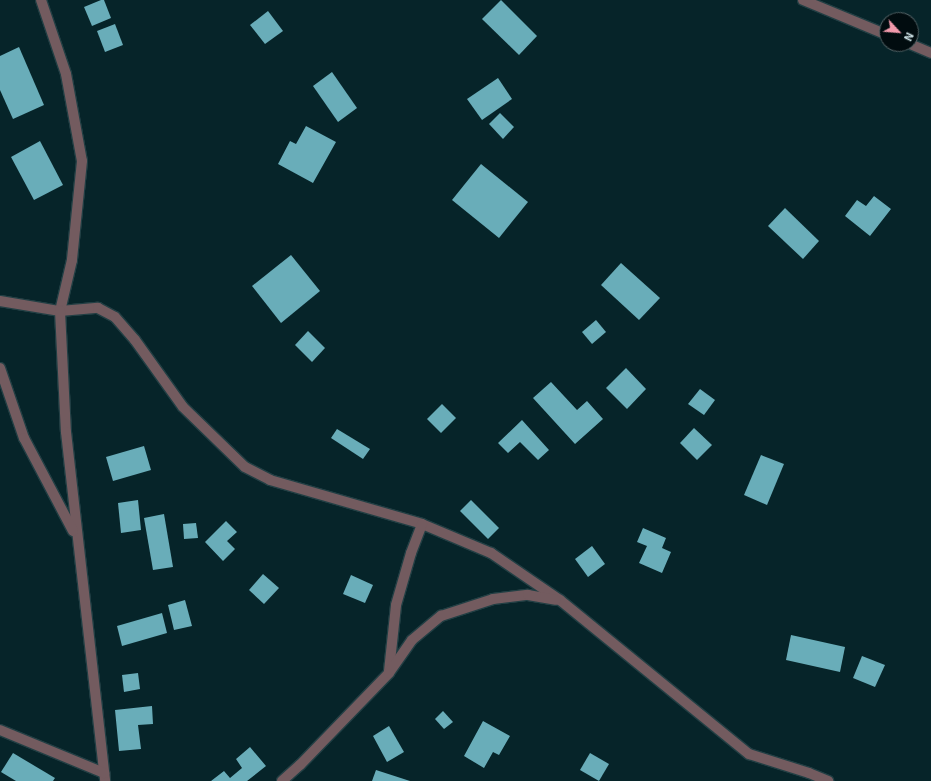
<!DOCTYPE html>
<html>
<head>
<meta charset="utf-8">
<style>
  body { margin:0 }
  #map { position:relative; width:931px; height:781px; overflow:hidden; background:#062429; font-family:"Exo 2",sans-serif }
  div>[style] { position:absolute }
  .building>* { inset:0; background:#69adb9 }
  .roads { filter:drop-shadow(1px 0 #223f44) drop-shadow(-1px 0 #223f44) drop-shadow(0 1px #223f44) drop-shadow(0 -1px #223f44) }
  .minor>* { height:10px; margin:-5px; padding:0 5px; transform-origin:5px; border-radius:5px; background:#735b5f }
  span { translate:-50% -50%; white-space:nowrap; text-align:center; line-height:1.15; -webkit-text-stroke:4px #010c0f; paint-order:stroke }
  .north { position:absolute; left:879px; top:12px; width:40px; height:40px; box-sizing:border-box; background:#010c0f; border:1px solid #536265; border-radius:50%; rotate:116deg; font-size:11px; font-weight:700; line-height:16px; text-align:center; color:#cee3e7 }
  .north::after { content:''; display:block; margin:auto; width:14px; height:18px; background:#f29aac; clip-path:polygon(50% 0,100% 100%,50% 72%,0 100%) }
</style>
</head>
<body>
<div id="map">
  <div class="building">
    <div style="clip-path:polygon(101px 0,104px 0,111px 18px,92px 26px,84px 7px)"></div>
    <div style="clip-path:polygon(501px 0,537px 36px,519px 55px,482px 19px)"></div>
    <div style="clip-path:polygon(268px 11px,283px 31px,265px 44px,250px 25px)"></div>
    <div style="clip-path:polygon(115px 24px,123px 45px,105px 52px,97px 31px)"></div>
    <div style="clip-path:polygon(19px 47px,44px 105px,13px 119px,0 90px,0 56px)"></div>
    <div style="clip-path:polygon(332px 72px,357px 108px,338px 122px,313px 86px)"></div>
    <div style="clip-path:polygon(498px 78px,512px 99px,482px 120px,467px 99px)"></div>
    <div style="clip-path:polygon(500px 113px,514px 127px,503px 139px,489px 124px)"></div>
    <div style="clip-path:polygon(306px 126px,336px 142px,313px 183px,278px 164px,290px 141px,296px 144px)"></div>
    <div style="clip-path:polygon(40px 141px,63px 185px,34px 200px,11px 157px)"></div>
    <div style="clip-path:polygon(481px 164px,528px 202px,499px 238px,452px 200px)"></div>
    <div style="clip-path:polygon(874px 196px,891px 209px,870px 236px,845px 216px,857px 200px,866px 206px)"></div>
    <div style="clip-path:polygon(785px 208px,819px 241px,803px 259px,768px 226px)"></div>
    <div style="clip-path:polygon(291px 255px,320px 291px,281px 323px,252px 286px)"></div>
    <div style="clip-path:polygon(621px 263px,660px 298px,639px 320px,601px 285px)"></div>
    <div style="clip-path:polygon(596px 320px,606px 332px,592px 344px,582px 332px)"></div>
    <div style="clip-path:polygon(308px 331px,325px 348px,312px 362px,295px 345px)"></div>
    <div style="clip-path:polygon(626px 368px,646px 389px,627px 409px,606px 388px)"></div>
    <div style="clip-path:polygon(551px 382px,577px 410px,587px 401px,603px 419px,575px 444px,533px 398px)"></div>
    <div style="clip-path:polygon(700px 389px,715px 400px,704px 415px,688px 404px)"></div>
    <div style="clip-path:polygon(442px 404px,456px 418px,441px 433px,427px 419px)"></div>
    <div style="clip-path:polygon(522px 420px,549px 450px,538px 460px,520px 442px,508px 453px,498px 443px)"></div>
    <div style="clip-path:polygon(694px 428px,712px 445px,697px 460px,680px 443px)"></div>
    <div style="clip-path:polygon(337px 429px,370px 449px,363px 459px,331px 438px)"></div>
    <div style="clip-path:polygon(144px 446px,151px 470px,113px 481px,106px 457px)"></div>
    <div style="clip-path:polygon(761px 455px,784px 464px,767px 505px,744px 495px)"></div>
    <div style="clip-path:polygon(138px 500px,141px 530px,121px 533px,118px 503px)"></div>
    <div style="clip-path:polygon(471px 500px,499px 528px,488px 539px,460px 511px)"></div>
    <div style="clip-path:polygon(164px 514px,173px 567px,153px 570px,144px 518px)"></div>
    <div style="clip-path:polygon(226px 521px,237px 532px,227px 541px,235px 549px,223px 561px,205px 542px)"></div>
    <div style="clip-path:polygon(196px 523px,198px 538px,184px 539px,183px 524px)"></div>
    <div style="clip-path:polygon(643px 528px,666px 538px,662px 548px,671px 552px,662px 573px,639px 563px,647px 546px,637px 542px)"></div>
    <div style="clip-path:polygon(592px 546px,605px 564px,588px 577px,575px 559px)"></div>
    <div style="clip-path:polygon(263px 574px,279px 588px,264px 604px,249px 590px)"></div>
    <div style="clip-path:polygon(351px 575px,373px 585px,365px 603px,343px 594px)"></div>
    <div style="clip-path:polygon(185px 600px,192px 626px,174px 630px,168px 605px)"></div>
    <div style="clip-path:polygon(162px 613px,167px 633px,122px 646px,117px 626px)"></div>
    <div style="clip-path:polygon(791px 635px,845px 647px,840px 672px,786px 660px)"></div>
    <div style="clip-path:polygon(862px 656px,885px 665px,875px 687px,853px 678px)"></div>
    <div style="clip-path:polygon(138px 673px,140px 689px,124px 692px,122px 675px)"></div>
    <div style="clip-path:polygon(152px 706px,153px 724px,138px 725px,141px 749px,119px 751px,115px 710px)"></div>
    <div style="clip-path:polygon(443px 711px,453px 722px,444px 729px,435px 719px)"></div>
    <div style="clip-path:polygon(483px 721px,510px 736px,499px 755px,493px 752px,484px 768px,464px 756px)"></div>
    <div style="clip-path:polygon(389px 726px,404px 752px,387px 762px,373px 736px)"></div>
    <div style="clip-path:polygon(250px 747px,266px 766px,247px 781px,211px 781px,224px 771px,230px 778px,242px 768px,236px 759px)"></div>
    <div style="clip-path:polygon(13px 753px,55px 778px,53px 781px,16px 781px,1px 772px)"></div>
    <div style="clip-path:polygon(590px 753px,609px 764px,599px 781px,580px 770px)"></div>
    <div style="clip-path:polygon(376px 770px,410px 781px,372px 781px)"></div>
  </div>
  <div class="roads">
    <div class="minor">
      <div style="left:41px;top:0;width:78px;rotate:71.3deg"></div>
      <div style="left:66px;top:74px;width:88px;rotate:79.6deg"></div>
      <div style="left:82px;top:161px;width:100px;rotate:95.8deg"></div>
      <div style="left:72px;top:260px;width:52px;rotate:103.2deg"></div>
      <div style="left:60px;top:311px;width:38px;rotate:-5deg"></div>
      <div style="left:98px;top:308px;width:19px;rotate:28deg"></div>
      <div style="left:115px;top:317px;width:30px;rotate:49deg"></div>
      <div style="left:135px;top:340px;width:82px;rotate:54.4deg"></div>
      <div style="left:183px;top:407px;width:86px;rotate:44.1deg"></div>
      <div style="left:245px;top:467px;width:28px;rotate:27deg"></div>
      <div style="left:270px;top:480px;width:158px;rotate:16.1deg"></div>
      <div style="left:422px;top:524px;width:75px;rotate:22.8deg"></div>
      <div style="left:491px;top:553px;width:83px;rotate:34.3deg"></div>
      <div style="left:560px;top:600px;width:244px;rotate:39.2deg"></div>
      <div style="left:749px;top:754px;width:63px;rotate:17.6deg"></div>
      <div style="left:809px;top:773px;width:21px;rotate:23deg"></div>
      <div style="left:803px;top:0;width:91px;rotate:22.6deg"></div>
      <div style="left:910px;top:44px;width:23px;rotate:23deg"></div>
      <div style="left:0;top:301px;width:61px;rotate:9.5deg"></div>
      <div style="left:60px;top:311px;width:121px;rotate:87.2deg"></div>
      <div style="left:66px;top:432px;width:351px;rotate:83.6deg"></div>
      <div style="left:0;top:368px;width:74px;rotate:71.1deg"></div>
      <div style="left:24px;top:438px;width:105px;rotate:62.2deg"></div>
      <div style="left:389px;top:671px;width:66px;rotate:-83.9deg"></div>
      <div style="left:396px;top:605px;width:54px;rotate:-73.9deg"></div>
      <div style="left:411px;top:553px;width:31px;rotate:-69deg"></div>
      <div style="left:0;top:730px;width:113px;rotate:22.5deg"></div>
      <div style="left:282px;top:781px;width:24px;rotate:-42deg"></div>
      <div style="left:300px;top:765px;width:128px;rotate:-45.9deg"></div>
      <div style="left:389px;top:673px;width:40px;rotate:-55.1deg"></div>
      <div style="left:412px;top:640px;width:38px;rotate:-40deg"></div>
      <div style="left:441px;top:616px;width:55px;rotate:-18.1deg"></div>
      <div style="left:493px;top:599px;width:35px;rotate:-7deg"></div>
      <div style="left:528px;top:595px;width:28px;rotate:10deg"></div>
    </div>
  </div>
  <div class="north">N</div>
</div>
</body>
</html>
